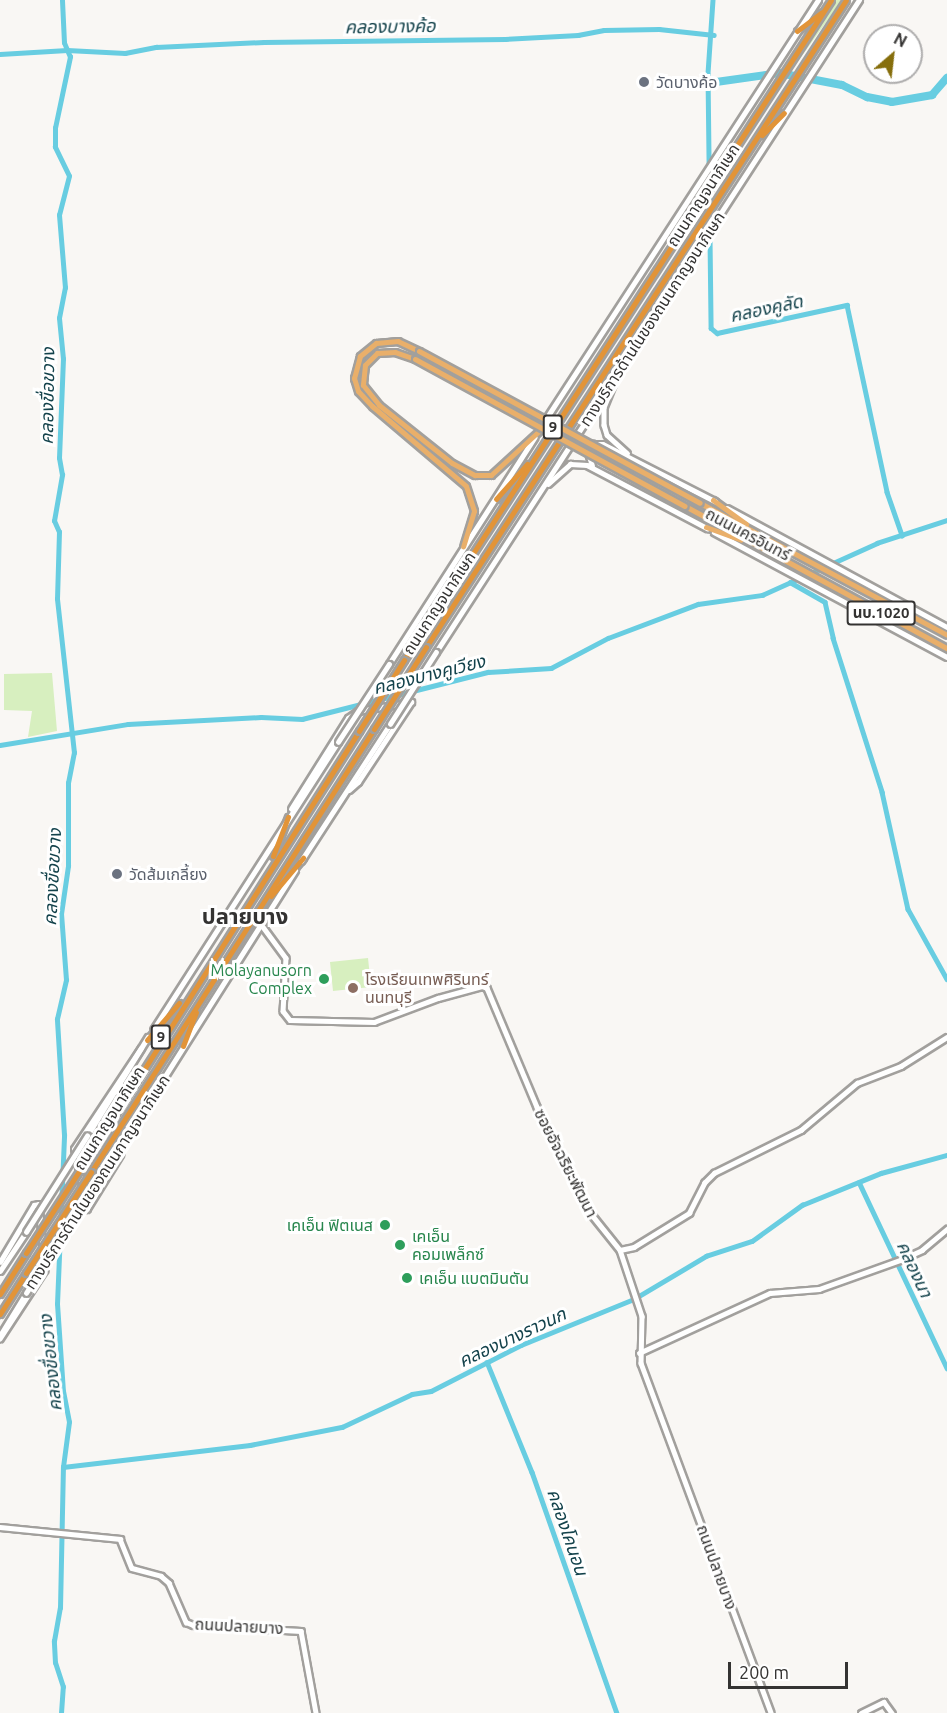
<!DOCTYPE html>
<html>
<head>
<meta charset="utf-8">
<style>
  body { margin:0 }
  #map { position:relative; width:947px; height:1713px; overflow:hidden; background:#f9f7f4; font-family:Ubuntu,"Noto Sans Thai",sans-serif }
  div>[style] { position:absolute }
  .green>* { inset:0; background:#d7efbf }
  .canal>* { height:4.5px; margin:-2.25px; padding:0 2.25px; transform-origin:2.25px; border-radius:2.25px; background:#68cde1 }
  .river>* { height:8px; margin:-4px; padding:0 4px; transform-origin:4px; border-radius:4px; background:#68cde1 }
  .roads { filter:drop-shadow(2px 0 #a2a09d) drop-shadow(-2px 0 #a2a09d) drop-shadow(0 2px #a2a09d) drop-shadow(0 -2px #a2a09d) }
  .tertiary>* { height:4.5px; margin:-2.25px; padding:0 2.25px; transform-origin:2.25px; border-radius:2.25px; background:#fff }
  .secondary>* { height:4.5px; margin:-2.25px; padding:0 2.25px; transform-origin:2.25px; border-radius:2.25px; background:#fff }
  .primary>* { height:5px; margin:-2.5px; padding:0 2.5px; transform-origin:2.5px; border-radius:2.5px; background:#e9af6a }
  .trunk>* { height:5px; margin:-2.5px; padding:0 2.5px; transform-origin:2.5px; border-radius:2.5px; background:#e29438 }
  .bridges { filter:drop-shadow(2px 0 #a2a09d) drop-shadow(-2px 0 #a2a09d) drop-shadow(0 2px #a2a09d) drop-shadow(0 -2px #a2a09d) }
  .secondary-bridge>* { height:4.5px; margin:-2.25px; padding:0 2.25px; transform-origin:2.25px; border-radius:2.25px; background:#fff }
  .primary-bridge>* { height:5px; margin:-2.5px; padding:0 2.5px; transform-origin:2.5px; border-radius:2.5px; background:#e9af6a }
  .trunk-bridge>* { height:5px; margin:-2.5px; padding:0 2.5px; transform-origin:2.5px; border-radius:2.5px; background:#e29438 }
  .dots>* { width:16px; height:16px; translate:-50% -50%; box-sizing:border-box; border:3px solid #fff; border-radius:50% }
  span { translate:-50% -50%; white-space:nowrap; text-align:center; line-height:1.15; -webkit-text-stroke:6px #fff; paint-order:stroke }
  .shield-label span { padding:2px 4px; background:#fff; border:2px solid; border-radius:4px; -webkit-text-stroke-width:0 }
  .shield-label { font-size:15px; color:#343332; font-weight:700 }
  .worship-label { font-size:16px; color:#5b616d }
  .left { translate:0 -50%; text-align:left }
  .street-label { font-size:16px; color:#343332 }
  .leisure-label { font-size:16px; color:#27864d }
  .right { translate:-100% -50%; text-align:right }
  .education-label { font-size:16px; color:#785e54 }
  .water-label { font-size:18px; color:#13424b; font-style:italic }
  .district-label { font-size:22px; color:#343332; font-weight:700 }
  .north { position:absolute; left:863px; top:24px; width:60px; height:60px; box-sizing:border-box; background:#fff; border:2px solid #aeadad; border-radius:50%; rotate:28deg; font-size:16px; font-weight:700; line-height:24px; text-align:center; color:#343332 }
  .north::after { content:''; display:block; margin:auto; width:21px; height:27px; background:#866e0c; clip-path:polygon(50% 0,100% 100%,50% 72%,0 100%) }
  .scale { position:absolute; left:728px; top:1662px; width:120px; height:27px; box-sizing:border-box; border:3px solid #343332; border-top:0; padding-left:8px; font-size:18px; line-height:21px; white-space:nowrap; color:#343332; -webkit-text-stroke:4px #fff; paint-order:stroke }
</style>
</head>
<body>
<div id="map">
  <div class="green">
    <div style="clip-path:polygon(836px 0,842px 0,796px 64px,819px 26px)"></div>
    <div style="clip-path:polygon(52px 673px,57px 731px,28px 737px,32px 711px,4px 710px,4px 674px)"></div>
    <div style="clip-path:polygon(368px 958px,371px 987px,333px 991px,330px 962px)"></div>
  </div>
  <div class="canal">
    <div style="left:713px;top:0;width:74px;rotate:93.9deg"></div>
    <div style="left:708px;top:74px;width:254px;rotate:89.3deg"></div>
    <div style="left:711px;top:328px;width:8px;rotate:40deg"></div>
    <div style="left:717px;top:333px;width:133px;rotate:-12.2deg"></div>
    <div style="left:847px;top:305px;width:191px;rotate:77.9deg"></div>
    <div style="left:887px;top:492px;width:46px;rotate:70.8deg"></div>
    <div style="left:0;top:54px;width:67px;rotate:-3.4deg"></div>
    <div style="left:67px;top:50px;width:58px;rotate:3deg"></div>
    <div style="left:125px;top:53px;width:32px;rotate:-11deg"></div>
    <div style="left:156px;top:47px;width:108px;rotate:-2.7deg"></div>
    <div style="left:264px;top:42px;width:241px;rotate:-0.7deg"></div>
    <div style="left:505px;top:39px;width:73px;rotate:-3.1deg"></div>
    <div style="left:578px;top:35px;width:26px;rotate:-11deg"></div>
    <div style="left:604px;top:30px;width:55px;rotate:-1deg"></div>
    <div style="left:659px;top:29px;width:55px;rotate:6.2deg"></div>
    <div style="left:790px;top:582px;width:40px;rotate:29.7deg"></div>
    <div style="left:825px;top:602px;width:37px;rotate:77deg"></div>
    <div style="left:833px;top:638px;width:162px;rotate:72.3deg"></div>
    <div style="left:882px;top:792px;width:120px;rotate:77.5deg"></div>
    <div style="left:908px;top:909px;width:80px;rotate:60.9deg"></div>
    <div style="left:0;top:745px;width:130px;rotate:-9.3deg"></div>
    <div style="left:128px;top:724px;width:133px;rotate:-3deg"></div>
    <div style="left:261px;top:717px;width:41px;rotate:2.8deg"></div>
    <div style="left:302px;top:719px;width:192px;rotate:-14.2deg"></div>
    <div style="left:488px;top:672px;width:63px;rotate:-3.6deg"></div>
    <div style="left:551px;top:668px;width:64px;rotate:-27.8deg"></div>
    <div style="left:608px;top:638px;width:96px;rotate:-20.7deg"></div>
    <div style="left:698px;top:604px;width:65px;rotate:-8deg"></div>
    <div style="left:762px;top:595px;width:126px;rotate:-24.3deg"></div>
    <div style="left:877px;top:543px;width:74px;rotate:-18.2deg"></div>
    <div style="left:859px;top:1182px;width:206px;rotate:64.7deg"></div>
    <div style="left:487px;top:1362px;width:119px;rotate:67.8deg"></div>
    <div style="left:532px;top:1472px;width:256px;rotate:70.6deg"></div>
    <div style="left:63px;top:1467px;width:188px;rotate:-6.7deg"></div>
    <div style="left:250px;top:1445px;width:94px;rotate:-11.1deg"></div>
    <div style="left:342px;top:1427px;width:77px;rotate:-25.2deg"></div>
    <div style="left:412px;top:1394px;width:19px;rotate:-9deg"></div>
    <div style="left:431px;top:1391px;width:101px;rotate:-27.1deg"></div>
    <div style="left:521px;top:1345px;width:122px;rotate:-22.2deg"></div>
    <div style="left:634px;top:1299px;width:84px;rotate:-30.8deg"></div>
    <div style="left:706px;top:1256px;width:48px;rotate:-18.1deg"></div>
    <div style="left:752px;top:1241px;width:62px;rotate:-35.8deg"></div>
    <div style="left:802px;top:1205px;width:85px;rotate:-22.1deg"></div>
    <div style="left:881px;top:1173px;width:68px;rotate:-15.3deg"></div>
    <div style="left:61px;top:1713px;width:26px;rotate:-86deg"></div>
    <div style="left:63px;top:1687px;width:25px;rotate:-108deg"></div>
    <div style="left:55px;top:1663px;width:22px;rotate:-93deg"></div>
    <div style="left:54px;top:1641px;width:34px;rotate:-80deg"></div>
    <div style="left:60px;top:1608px;width:141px;rotate:-88.8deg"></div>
    <div style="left:63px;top:1467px;width:45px;rotate:-82.4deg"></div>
    <div style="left:69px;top:1422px;width:31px;rotate:-101deg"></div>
    <div style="left:63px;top:1392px;width:88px;rotate:-93.9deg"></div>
    <div style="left:57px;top:1304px;width:169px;rotate:-87.6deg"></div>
    <div style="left:64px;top:1135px;width:116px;rotate:-93.5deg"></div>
    <div style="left:57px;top:1019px;width:40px;rotate:-77deg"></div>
    <div style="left:66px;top:980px;width:66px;rotate:-94.3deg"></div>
    <div style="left:61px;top:914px;width:49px;rotate:-81.7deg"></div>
    <div style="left:68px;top:866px;width:83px;rotate:-90deg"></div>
    <div style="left:68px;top:783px;width:31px;rotate:-79deg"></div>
    <div style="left:74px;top:753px;width:155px;rotate:-96.3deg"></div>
    <div style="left:57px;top:599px;width:67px;rotate:-88.3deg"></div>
    <div style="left:59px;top:532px;width:12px;rotate:-114deg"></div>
    <div style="left:54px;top:521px;width:47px;rotate:-80.1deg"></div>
    <div style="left:62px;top:475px;width:17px;rotate:-100deg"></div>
    <div style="left:59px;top:458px;width:99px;rotate:-87.7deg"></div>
    <div style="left:63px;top:359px;width:41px;rotate:-95.6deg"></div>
    <div style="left:59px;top:318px;width:31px;rotate:-79deg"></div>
    <div style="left:65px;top:288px;width:73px;rotate:-94.7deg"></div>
    <div style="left:59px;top:215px;width:40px;rotate:-75.6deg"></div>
    <div style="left:69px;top:176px;width:32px;rotate:-116deg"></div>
    <div style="left:55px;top:147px;width:19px;rotate:-90deg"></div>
    <div style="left:55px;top:128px;width:73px;rotate:-78.1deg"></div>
    <div style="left:70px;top:57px;width:15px;rotate:-113deg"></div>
    <div style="left:64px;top:43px;width:43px;rotate:-92.7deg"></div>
  </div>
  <div class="river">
    <div style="left:709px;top:83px;width:71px;rotate:-8.1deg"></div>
    <div style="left:779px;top:73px;width:64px;rotate:10.8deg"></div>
    <div style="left:842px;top:85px;width:28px;rotate:26deg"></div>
    <div style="left:867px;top:97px;width:25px;rotate:11deg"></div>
    <div style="left:892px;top:102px;width:41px;rotate:-9.9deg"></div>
    <div style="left:932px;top:95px;width:23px;rotate:-49deg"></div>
  </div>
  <div class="roads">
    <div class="tertiary">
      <div style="left:261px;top:924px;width:42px;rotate:53.7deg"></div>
      <div style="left:286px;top:958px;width:53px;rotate:93.2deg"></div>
      <div style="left:283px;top:1011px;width:11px;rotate:52deg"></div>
      <div style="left:290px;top:1020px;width:84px;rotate:1.4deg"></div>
      <div style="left:374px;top:1022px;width:68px;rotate:-20.6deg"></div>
      <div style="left:438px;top:998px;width:46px;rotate:-15.3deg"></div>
      <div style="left:482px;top:986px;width:5px;rotate:22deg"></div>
      <div style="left:487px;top:988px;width:129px;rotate:67.2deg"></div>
      <div style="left:537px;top:1107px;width:121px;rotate:63deg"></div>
      <div style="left:592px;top:1215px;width:45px;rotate:51.3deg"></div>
      <div style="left:620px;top:1250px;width:14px;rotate:-12deg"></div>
      <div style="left:634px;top:1247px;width:65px;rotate:-31.7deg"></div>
      <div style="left:689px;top:1213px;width:34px;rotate:-63deg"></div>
      <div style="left:704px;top:1183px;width:14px;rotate:-45deg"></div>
      <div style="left:714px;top:1173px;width:97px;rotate:-26.3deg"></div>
      <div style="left:801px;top:1130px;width:73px;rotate:-40deg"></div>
      <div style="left:857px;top:1083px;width:47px;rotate:-21.1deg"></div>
      <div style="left:901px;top:1066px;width:54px;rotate:-32.2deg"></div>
      <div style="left:620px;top:1250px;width:70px;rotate:71.6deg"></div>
      <div style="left:642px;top:1316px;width:47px;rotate:91.2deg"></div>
      <div style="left:641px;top:1363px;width:373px;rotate:69.6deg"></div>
      <div style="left:639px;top:1353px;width:144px;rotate:-24.6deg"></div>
      <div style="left:770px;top:1293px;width:49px;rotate:-4.7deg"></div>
      <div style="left:819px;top:1289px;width:86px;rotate:-19.7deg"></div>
      <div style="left:900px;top:1260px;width:24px;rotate:-24deg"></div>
      <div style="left:922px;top:1250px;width:33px;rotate:-40deg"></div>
      <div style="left:0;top:1527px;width:121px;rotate:5.7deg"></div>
      <div style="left:120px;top:1539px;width:31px;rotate:68deg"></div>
      <div style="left:132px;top:1568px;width:30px;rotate:15deg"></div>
      <div style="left:161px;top:1576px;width:11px;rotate:41deg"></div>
      <div style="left:169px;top:1583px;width:43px;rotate:66.4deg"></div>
      <div style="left:186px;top:1622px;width:8px;rotate:23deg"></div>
      <div style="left:193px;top:1625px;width:108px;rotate:3.2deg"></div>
      <div style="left:301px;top:1631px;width:83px;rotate:79.6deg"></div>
      <div style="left:861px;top:1713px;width:25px;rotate:-26deg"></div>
      <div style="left:884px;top:1702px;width:14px;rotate:54deg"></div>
    </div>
    <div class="secondary">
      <div style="left:614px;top:383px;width:27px;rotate:112deg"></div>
      <div style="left:604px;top:408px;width:17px;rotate:90deg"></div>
      <div style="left:604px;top:425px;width:10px;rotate:73deg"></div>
      <div style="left:607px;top:435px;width:27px;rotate:42deg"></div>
      <div style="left:540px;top:428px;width:510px;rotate:-56.99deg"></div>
      <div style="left:592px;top:466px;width:17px;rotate:-107deg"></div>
      <div style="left:587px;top:450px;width:8px;rotate:-50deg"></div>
      <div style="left:592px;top:444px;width:11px"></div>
      <div style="left:603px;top:444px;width:126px;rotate:27deg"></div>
      <div style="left:548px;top:484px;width:30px;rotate:-42deg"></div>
      <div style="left:570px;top:464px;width:17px;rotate:3deg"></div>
      <div style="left:587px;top:465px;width:136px;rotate:27.7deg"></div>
      <div style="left:727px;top:508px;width:250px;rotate:28.4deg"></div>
      <div style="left:714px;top:532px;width:264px;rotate:28.2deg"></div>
      <div style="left:436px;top:652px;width:777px;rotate:-57.03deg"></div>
      <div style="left:389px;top:664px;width:269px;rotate:-57.3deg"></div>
      <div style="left:349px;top:790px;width:12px;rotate:-42deg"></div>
      <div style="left:358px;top:782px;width:96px;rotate:-56.5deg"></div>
      <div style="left:291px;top:809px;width:107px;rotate:-57.9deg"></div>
      <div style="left:348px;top:718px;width:12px;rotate:-35deg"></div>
      <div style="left:358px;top:711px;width:54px;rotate:-9.6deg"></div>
      <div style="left:301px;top:861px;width:163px;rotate:-57deg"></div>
      <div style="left:153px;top:1030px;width:342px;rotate:-57.3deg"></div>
      <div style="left:87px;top:1136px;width:116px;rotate:-58.4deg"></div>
      <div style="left:121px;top:1154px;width:65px;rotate:121.7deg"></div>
      <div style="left:87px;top:1209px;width:61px;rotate:-102.2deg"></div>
      <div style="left:74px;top:1149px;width:121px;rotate:-56.4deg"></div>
      <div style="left:93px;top:1190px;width:378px;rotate:-57.7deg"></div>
      <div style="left:0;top:1262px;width:66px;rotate:-59.2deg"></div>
      <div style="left:34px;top:1205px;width:5px;rotate:-11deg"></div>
      <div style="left:39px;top:1204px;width:66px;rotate:84.8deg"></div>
      <div style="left:45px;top:1270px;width:82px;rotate:123.1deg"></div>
      <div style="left:0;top:1271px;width:47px;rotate:-56.3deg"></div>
      <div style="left:1px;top:1334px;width:48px;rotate:-58.6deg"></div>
    </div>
    <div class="primary">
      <div style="left:419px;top:351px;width:23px;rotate:-155deg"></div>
      <div style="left:398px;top:341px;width:22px;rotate:175deg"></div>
      <div style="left:376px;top:343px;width:21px;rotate:141deg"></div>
      <div style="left:360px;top:356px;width:23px;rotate:105deg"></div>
      <div style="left:354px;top:378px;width:14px;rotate:73deg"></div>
      <div style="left:358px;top:391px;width:21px;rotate:47deg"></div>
      <div style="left:372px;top:406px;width:123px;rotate:40.4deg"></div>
      <div style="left:466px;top:486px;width:26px;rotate:72deg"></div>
      <div style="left:474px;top:511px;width:37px;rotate:107deg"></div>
      <div style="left:415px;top:359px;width:21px;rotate:-161deg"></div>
      <div style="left:395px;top:352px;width:18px;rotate:177deg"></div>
      <div style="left:377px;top:353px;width:17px;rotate:135deg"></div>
      <div style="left:365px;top:365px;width:20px;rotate:96deg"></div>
      <div style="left:363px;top:385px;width:26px;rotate:51deg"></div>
      <div style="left:379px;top:405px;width:93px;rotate:38.5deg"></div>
      <div style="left:452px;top:463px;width:26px;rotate:28deg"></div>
      <div style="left:475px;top:475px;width:16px"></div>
      <div style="left:491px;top:475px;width:64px;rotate:-42.5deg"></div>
      <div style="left:713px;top:500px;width:41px;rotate:36deg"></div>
      <div style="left:700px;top:503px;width:280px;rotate:28.1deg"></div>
      <div style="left:685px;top:506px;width:298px;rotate:28.5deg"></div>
      <div style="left:706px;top:527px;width:37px;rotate:20deg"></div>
    </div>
    <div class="trunk">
      <div style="left:797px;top:31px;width:31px;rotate:-37deg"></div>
      <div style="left:762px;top:135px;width:31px;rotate:-45deg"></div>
      <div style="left:496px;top:499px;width:47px;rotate:-48.5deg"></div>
      <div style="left:426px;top:647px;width:771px;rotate:-57.01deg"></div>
      <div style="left:404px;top:660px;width:786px;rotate:-57.1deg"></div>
      <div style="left:273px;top:856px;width:42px;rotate:-69deg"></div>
      <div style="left:271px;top:896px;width:50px;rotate:-49.9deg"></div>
      <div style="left:147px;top:1040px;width:49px;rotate:-49.1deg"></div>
      <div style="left:183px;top:1046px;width:36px;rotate:-69deg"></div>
      <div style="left:89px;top:1156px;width:504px;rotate:-57.57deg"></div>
      <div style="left:91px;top:1172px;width:526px;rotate:-57.43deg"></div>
      <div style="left:0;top:1294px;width:49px;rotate:-57.6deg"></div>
      <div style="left:0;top:1314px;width:49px;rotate:-57.6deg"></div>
    </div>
  </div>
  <div class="bridges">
    <div class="secondary-bridge">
      <div style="left:390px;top:724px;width:85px;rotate:-57.4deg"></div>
      <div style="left:338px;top:742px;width:93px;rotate:-56.8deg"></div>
      <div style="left:26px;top:1232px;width:114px;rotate:-57.6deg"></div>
      <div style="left:26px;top:1293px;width:123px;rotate:-57deg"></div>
    </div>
    <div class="primary-bridge">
      <div style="left:419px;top:351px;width:319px;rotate:28.4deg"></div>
      <div style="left:415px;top:359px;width:307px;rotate:28.6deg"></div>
    </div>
    <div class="trunk-bridge">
      <div style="left:374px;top:729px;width:97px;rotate:-57.6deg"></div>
      <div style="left:359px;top:731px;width:84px;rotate:-57.6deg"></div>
      <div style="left:26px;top:1253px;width:116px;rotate:-57deg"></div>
      <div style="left:26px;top:1273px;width:120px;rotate:-57.2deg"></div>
    </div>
  </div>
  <div class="dots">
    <div style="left:644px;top:82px;background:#6b7280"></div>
    <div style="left:117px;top:874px;background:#6b7280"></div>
    <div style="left:324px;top:979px;background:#2e9e5b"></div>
    <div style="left:353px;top:988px;background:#8d6e63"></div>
    <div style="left:385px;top:1225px;background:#2e9e5b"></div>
    <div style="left:400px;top:1245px;background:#2e9e5b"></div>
    <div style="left:407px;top:1278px;background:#2e9e5b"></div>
  </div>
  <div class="shield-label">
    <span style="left:553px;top:427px">9</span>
    <span style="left:881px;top:613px">นบ.1020</span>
    <span style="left:161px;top:1037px">9</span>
  </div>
  <div class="worship-label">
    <span class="left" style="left:656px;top:82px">วัดบางค้อ</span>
    <span class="left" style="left:129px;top:874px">วัดส้มเกลี้ยง</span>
  </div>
  <div class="street-label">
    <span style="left:703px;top:195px;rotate:-57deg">ถนนกาญจนาภิเษก</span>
    <span style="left:652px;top:319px;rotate:-57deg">ทางบริการด้านในของถนนกาญจนาภิเษก</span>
    <span style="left:748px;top:534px;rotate:28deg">ถนนนครอินทร์</span>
    <span style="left:439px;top:603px;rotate:-57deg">ถนนกาญจนาภิเษก</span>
    <span style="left:109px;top:1118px;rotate:-58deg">ถนนกาญจนาภิเษก</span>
    <span style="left:566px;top:1163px;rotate:63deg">ซอยอัจฉริยะพัฒนา</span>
    <span style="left:97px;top:1182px;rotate:-57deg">ทางบริการด้านในของถนนกาญจนาภิเษก</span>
    <span style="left:717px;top:1567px;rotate:70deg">ถนนปลายบาง</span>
    <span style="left:239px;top:1626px;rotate:3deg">ถนนปลายบาง</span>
  </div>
  <div class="leisure-label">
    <span class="right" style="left:312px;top:979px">Molayanusorn<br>Complex</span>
    <span class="right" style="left:373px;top:1225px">เคเอ็น ฟิตเนส</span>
    <span class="left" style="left:412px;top:1245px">เคเอ็น<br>คอมเพล็กซ์</span>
    <span class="left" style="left:419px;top:1278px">เคเอ็น แบตมินตัน</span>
  </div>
  <div class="education-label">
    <span class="left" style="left:365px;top:988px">โรงเรียนเทพศิรินทร์<br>นนทบุรี</span>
  </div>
  <div class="water-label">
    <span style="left:390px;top:26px;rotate:-1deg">คลองบางค้อ</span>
    <span style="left:766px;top:308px;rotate:-12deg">คลองคูลัด</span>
    <span style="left:47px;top:396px;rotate:-89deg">คลองขื่อขวาง</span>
    <span style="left:429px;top:674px;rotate:-14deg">คลองบางคูเวียง</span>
    <span style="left:52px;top:877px;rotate:-87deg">คลองขื่อขวาง</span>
    <span style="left:915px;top:1269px;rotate:65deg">คลองนา</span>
    <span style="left:512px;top:1337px;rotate:-25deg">คลองบางราวนก</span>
    <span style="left:50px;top:1363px;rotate:-96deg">คลองขื่อขวาง</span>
    <span style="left:568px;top:1532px;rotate:71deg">คลองโคนอน</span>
  </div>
  <div class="district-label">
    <span style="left:245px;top:916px">ปลายบาง</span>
  </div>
  <div class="north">N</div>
  <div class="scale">200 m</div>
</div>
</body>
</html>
